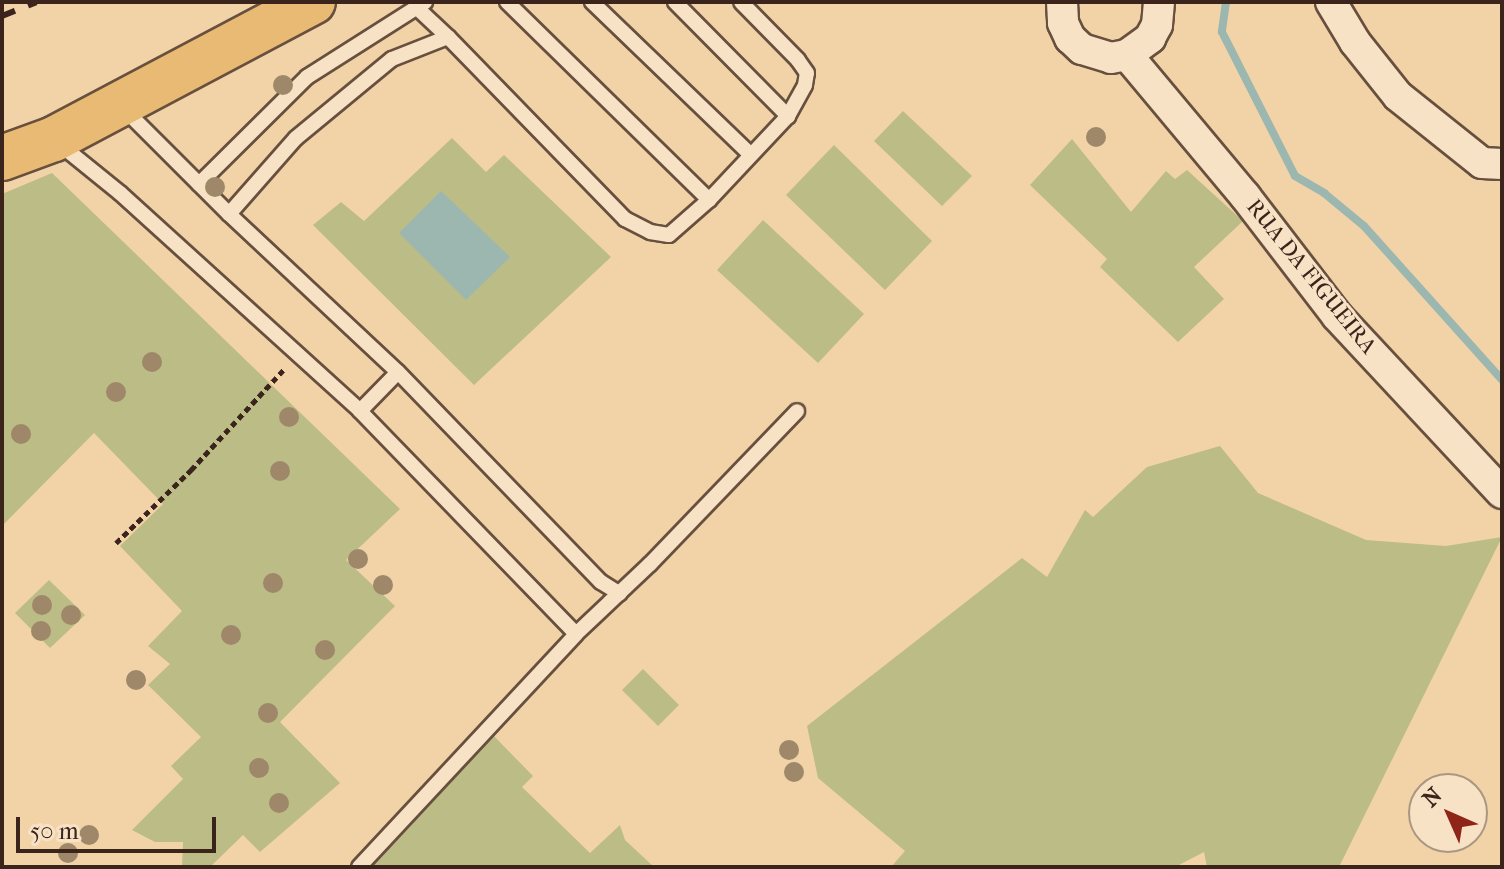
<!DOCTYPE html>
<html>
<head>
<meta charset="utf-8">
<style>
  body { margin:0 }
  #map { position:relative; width:1504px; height:869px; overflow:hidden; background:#f2d3a8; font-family:"IM FELL French Canon",serif }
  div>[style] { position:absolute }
  .green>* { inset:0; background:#bcbc86 }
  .water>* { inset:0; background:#9cb7af }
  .stream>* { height:8px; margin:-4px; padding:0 4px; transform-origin:4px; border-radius:4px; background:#9cb7af }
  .path>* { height:5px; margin-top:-2.5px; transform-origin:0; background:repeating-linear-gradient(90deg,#3a241b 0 6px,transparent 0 10px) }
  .roads { filter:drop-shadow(2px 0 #68503e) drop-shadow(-2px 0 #68503e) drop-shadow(0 2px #68503e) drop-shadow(0 -2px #68503e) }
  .lane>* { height:14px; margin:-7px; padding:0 7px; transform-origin:7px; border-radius:7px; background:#f7e2c6 }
  .street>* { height:30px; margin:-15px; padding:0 15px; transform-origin:15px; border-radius:15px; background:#f7e2c6 }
  .primary>* { height:44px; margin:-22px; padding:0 22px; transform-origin:22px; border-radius:22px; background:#e9ba74 }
  .rail>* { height:6px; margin-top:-3px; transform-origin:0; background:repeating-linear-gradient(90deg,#3a241b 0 14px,transparent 0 28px) }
  .trees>* { width:20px; height:20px; margin:-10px; border-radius:50%; background:#9e8869 }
  span { translate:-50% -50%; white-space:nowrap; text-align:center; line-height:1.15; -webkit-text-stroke:6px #f7e2c6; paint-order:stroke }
  .street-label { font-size:22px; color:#3a241b }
  .frame { position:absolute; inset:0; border:4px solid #3a241b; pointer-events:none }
  .north { position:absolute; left:1408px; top:773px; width:80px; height:80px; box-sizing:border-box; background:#f7e2c6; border:2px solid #ab9682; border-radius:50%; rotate:315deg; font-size:22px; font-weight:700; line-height:32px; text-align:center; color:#3a241b }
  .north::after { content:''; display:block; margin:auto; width:28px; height:36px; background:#8f2418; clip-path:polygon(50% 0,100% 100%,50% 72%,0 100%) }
  .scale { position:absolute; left:16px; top:817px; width:200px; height:36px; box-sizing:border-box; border:4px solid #3a241b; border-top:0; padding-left:10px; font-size:24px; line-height:28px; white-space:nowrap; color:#3a241b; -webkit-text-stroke:6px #f7e2c6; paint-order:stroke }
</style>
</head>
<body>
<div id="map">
  <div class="green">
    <div style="clip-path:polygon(903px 111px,972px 176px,942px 206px,874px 141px)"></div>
    <div style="clip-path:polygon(452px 138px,486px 172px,504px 155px,611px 257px,474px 385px,313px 225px,341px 202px,364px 221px)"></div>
    <div style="clip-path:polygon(1072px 139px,1131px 212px,1166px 171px,1175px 179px,1187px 170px,1243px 221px,1194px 267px,1224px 299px,1178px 342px,1100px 267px,1107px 259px,1030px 185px)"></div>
    <div style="clip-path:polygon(834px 145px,932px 241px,885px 290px,786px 195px)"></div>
    <div style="clip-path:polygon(52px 173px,400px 509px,346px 560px,395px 606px,280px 722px,340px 783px,260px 852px,243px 835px,210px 867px,182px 867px,183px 842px,155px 842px,132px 830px,183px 779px,171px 766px,201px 737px,148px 685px,170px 664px,148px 646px,182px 611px,120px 546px,163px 504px,94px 433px,2px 526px,2px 194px)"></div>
    <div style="clip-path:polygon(763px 220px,864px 314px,818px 363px,717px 270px)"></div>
    <div style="clip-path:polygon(1220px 446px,1258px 493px,1366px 540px,1446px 546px,1502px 537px,1339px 867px,1207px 867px,1204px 852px,1175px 867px,891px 867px,905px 851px,818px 778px,807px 726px,1022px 558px,1047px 577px,1085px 510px,1093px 517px,1147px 467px)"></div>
    <div style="clip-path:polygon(49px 580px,85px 615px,50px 648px,15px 613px)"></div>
    <div style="clip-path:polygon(643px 669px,679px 705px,658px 726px,622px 690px)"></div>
    <div style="clip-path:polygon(493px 735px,533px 776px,522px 787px,590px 853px,620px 825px,625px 840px,654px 867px,366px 867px)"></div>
  </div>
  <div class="water">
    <div style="clip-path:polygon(441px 191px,510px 257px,466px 300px,399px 233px)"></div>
  </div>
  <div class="stream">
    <div style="left:1226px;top:2px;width:30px;rotate:98deg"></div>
    <div style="left:1222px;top:32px;width:161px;rotate:63.1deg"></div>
    <div style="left:1295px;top:176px;width:34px;rotate:30deg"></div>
    <div style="left:1324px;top:193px;width:52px;rotate:39.5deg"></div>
    <div style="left:1364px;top:226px;width:207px;rotate:48.1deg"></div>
  </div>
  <div class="path">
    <div style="left:116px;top:543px;width:105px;rotate:-44.2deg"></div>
    <div style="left:191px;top:470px;width:139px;rotate:-47.3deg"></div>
  </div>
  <div class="roads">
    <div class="lane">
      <div style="left:507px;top:2px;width:283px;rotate:44.4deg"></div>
      <div style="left:592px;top:2px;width:219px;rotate:43.9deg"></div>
      <div style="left:675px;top:2px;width:161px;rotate:45.3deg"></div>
      <div style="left:416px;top:7px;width:44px;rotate:43.2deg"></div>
      <div style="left:123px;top:108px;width:150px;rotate:45deg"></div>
      <div style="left:229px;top:214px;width:231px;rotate:43.1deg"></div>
      <div style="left:398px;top:372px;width:292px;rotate:46deg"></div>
      <div style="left:601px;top:582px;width:22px;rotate:32deg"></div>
      <div style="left:57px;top:142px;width:81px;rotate:39deg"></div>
      <div style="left:120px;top:193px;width:324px;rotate:42.2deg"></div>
      <div style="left:360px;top:411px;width:310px;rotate:45.9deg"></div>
      <div style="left:199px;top:184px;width:152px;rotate:-44.7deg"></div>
      <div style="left:307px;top:77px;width:140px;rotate:-32.4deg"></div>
      <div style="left:229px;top:214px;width:101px;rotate:-48.6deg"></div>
      <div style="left:296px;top:138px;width:124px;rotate:-39.5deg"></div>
      <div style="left:392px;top:59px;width:60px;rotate:-21.4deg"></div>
      <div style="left:448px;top:37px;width:254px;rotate:45.8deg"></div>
      <div style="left:625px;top:219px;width:28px;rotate:27deg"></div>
      <div style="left:650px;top:232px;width:19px;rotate:9deg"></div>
      <div style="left:669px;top:235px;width:53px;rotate:-41.2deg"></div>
      <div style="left:709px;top:200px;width:115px;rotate:-46.8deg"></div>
      <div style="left:788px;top:116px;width:35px;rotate:-61deg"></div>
      <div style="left:805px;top:85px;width:12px;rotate:-81deg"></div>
      <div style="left:807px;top:73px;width:16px;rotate:-125deg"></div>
      <div style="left:798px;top:60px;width:81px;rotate:-134.5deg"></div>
      <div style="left:360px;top:411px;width:54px;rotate:-45.7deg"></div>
      <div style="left:359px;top:867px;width:318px;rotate:-47deg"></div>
      <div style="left:576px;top:634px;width:102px;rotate:-43.4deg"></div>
      <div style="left:650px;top:564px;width:212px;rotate:-46.1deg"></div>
    </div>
    <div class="street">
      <div style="left:1062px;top:2px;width:21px;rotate:87deg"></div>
      <div style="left:1063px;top:23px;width:17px;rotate:65deg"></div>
      <div style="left:1070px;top:38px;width:16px;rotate:43deg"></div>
      <div style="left:1082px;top:49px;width:30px;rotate:17deg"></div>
      <div style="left:1111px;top:58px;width:16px;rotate:-11deg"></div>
      <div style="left:1127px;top:55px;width:29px;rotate:-36deg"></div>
      <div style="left:1150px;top:38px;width:15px;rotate:-62deg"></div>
      <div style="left:1157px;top:25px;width:23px;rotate:-85deg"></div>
      <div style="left:1331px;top:2px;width:47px;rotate:59deg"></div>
      <div style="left:1355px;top:42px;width:69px;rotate:51.5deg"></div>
      <div style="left:1398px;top:96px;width:107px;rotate:38.6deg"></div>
      <div style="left:1482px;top:163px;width:20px;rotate:3deg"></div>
      <div style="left:1127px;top:55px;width:184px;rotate:50.1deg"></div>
      <div style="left:1245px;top:196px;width:151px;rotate:52.5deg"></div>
      <div style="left:1337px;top:316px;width:242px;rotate:47deg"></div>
    </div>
    <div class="primary">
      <div style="left:2px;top:158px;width:55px;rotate:-20.1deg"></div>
      <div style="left:54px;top:139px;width:293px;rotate:-27.9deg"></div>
    </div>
  </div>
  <div class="rail">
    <div style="left:2px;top:16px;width:37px;rotate:-22deg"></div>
  </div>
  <div class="trees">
    <div style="left:283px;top:85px"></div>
    <div style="left:1096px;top:137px"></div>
    <div style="left:215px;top:187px"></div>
    <div style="left:152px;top:362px"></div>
    <div style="left:116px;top:392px"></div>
    <div style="left:289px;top:417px"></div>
    <div style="left:21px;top:434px"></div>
    <div style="left:280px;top:471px"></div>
    <div style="left:358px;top:559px"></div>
    <div style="left:273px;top:583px"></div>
    <div style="left:383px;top:585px"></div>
    <div style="left:42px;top:605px"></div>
    <div style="left:71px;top:615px"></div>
    <div style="left:41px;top:631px"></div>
    <div style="left:231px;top:635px"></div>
    <div style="left:325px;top:650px"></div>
    <div style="left:136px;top:680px"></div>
    <div style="left:268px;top:713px"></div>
    <div style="left:789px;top:750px"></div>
    <div style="left:259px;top:768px"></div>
    <div style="left:794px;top:772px"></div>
    <div style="left:279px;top:803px"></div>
    <div style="left:89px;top:835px"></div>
    <div style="left:68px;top:853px"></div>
  </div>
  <div class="street-label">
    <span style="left:1311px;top:277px;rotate:51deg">RUA DA FIGUEIRA</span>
  </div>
  <div class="frame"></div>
  <div class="north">N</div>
  <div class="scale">50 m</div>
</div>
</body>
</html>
